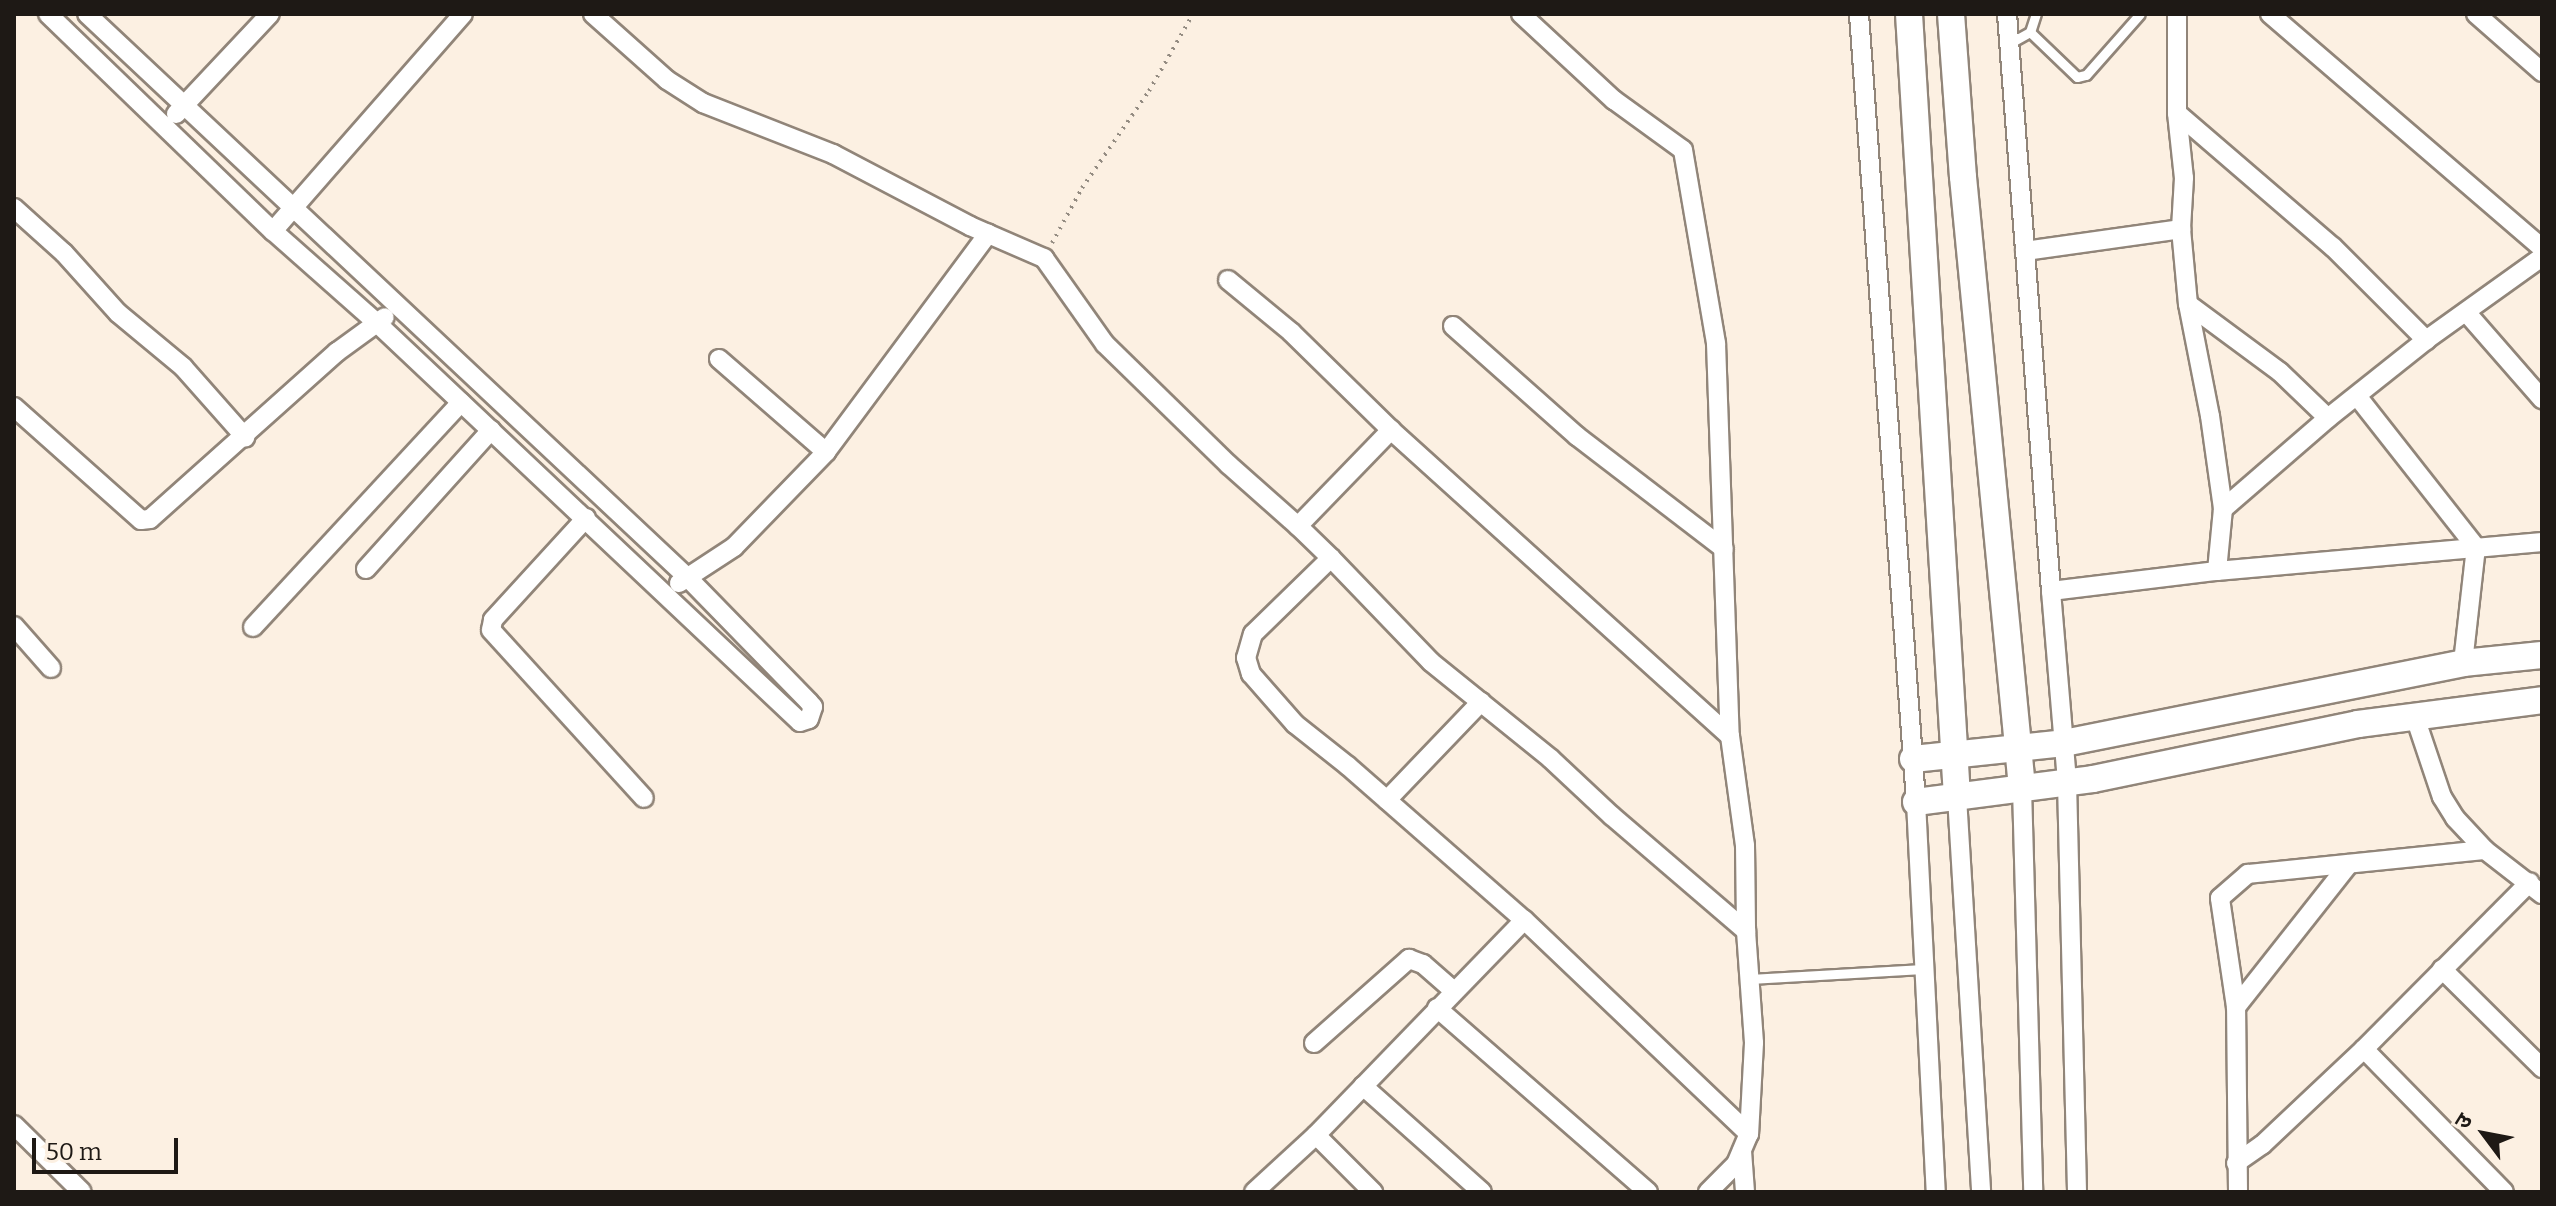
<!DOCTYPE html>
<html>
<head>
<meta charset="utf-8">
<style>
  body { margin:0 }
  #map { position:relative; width:2556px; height:1206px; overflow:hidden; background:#fcf0e2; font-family:Bitter,"Noto Sans Devanagari",serif }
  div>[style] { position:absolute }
  .path>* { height:4px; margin-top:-2px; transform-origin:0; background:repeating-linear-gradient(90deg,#938b81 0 2px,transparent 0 8px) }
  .roads { filter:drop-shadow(2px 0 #918579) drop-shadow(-2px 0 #918579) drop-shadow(0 2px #918579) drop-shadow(0 -2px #918579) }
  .lane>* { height:9px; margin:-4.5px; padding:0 4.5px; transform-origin:4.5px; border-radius:4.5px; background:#fff }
  .street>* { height:18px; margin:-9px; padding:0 9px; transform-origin:9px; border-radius:9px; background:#fff }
  .secondary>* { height:26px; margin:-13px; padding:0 13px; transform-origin:13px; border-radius:13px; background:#fff }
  span { translate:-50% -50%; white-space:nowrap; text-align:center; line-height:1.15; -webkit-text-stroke:7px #fcf0e2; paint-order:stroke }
  .frame { position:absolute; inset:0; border:16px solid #1e1915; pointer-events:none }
  .north { position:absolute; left:2444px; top:1094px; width:80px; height:80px; -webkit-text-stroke:6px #fcf0e2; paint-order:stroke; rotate:302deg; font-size:22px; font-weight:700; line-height:32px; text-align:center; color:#1e1915 }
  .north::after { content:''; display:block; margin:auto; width:28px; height:36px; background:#1e1915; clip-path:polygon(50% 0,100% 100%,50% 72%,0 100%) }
  .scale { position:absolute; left:32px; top:1138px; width:146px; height:36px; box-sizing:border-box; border:4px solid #1e1915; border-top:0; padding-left:10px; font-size:24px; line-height:28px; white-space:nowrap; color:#1e1915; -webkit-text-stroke:6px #fcf0e2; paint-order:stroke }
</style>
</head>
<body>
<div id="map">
  <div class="path">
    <div style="left:1052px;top:243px;width:63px;rotate:-61.4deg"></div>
    <div style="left:1082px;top:188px;width:118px;rotate:-55.4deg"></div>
    <div style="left:1149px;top:91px;width:89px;rotate:-60.3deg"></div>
  </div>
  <div class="roads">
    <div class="lane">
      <div style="left:2030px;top:32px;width:65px;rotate:43.8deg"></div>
      <div style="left:2077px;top:77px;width:9px;rotate:-13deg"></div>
      <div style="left:2086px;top:75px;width:81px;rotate:-48.5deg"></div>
      <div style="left:2010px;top:43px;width:23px;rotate:-29deg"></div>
      <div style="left:2030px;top:32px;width:19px;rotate:-72deg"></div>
      <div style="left:1750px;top:979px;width:173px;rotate:-3.3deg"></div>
    </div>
    <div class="street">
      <div style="left:48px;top:14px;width:313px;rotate:44deg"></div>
      <div style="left:273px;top:231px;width:140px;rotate:41.5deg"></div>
      <div style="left:378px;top:324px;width:580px;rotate:43.32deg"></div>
      <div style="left:800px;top:722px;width:9px;rotate:-18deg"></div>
      <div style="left:809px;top:719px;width:13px;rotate:-72deg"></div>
      <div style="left:813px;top:707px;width:6px;rotate:-129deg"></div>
      <div style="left:809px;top:702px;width:176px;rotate:-134.3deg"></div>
      <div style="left:686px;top:576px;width:821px;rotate:-136.83deg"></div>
      <div style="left:593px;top:14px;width:99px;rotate:41.7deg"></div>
      <div style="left:667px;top:80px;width:43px;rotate:32.6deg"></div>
      <div style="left:703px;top:103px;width:140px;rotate:21.4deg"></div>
      <div style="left:833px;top:154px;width:155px;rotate:27.7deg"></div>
      <div style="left:970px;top:226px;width:81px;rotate:23.4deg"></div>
      <div style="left:1044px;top:258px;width:105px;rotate:54.7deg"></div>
      <div style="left:1105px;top:344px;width:173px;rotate:44.3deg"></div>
      <div style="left:1229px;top:465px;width:92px;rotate:41.5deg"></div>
      <div style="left:1521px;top:14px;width:127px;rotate:42.8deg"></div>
      <div style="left:1614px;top:100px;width:85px;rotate:35.9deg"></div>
      <div style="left:1683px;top:150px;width:196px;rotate:80.3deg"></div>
      <div style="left:1716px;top:343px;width:393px;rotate:88deg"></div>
      <div style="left:1730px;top:736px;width:110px;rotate:82.2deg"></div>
      <div style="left:1745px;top:845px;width:86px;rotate:89.3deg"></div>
      <div style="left:1746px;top:931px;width:112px;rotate:85.9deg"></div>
      <div style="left:1754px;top:1043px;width:91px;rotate:93.1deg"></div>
      <div style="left:1749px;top:1134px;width:311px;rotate:-136.4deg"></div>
      <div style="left:1524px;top:920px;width:234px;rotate:-138.8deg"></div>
      <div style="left:1348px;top:766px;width:68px;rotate:-141.6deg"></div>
      <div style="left:1295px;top:724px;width:67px;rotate:-131.3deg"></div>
      <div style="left:1251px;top:674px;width:17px;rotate:-107deg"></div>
      <div style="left:1246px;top:658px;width:25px;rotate:-74deg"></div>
      <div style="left:1253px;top:634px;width:109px;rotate:-44.3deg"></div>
      <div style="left:1331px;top:558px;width:46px;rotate:-135.9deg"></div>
      <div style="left:1298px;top:526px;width:134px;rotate:-45.9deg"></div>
      <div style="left:1391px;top:430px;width:457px;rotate:42.1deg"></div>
      <div style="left:1859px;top:14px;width:790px;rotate:85.86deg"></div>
      <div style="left:1916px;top:802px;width:391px;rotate:87.1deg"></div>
      <div style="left:2007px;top:14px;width:579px;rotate:85.64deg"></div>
      <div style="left:2051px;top:591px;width:167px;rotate:-6.9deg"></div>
      <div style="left:2217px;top:571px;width:62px;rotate:-84.5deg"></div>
      <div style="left:2177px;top:14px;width:99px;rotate:90deg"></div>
      <div style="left:2177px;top:113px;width:65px;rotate:83.9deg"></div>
      <div style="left:2184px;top:178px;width:51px;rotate:93.4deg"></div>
      <div style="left:2181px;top:229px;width:75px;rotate:84.7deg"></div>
      <div style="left:2188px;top:304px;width:114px;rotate:78.9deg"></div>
      <div style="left:2210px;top:416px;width:94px;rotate:82deg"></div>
      <div style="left:2223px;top:509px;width:139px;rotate:-40.9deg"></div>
      <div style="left:2328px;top:418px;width:125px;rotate:-38.5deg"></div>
      <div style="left:2426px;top:340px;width:143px;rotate:-35.6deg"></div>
      <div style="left:2270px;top:14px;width:359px;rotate:40.7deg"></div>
      <div style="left:2476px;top:14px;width:88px;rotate:41.3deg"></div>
      <div style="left:2177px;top:113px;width:206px;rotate:40.7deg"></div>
      <div style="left:2333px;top:247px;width:132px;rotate:45deg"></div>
      <div style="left:176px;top:114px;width:137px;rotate:-46.8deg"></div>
      <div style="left:14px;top:208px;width:67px;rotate:42deg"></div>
      <div style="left:64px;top:253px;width:81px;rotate:48deg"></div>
      <div style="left:118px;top:313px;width:85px;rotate:39.7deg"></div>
      <div style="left:183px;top:367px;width:94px;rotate:48.5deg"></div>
      <div style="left:273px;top:231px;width:288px;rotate:-48.8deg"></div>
      <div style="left:2025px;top:251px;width:158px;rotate:-8deg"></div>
      <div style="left:1228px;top:280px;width:82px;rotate:39.5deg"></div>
      <div style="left:1291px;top:332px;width:140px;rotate:44.4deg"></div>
      <div style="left:2188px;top:304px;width:114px;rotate:36.5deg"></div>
      <div style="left:2280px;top:372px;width:66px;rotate:43.8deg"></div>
      <div style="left:2466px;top:312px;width:116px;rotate:48.9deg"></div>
      <div style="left:1453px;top:326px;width:166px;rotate:41.6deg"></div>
      <div style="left:1577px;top:436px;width:185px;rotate:37.5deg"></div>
      <div style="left:719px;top:359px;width:142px;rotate:41deg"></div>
      <div style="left:2357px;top:396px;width:192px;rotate:51.8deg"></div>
      <div style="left:2476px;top:547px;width:117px;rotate:96.4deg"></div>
      <div style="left:14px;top:407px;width:170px;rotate:41.7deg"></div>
      <div style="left:141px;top:520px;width:9px;rotate:-6deg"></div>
      <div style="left:150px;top:519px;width:251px;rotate:-41.8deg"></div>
      <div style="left:337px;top:352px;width:59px;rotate:-36.1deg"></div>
      <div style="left:586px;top:518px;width:138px;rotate:132.4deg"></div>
      <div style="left:493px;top:620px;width:10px;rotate:101deg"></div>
      <div style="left:491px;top:630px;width:227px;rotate:47.7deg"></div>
      <div style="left:1331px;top:558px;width:144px;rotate:46.1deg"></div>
      <div style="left:1431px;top:662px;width:154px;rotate:38.9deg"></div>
      <div style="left:1551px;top:759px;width:83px;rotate:43.1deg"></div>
      <div style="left:1612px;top:816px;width:177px;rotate:40.6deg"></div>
      <div style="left:366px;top:569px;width:187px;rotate:-48deg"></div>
      <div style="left:2217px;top:571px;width:326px;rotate:-5.1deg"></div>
      <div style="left:679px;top:583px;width:66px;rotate:-33.2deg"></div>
      <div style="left:734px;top:547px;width:132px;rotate:-45.9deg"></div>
      <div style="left:826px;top:452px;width:272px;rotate:-53.4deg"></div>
      <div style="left:2051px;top:591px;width:192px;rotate:85.2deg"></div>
      <div style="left:2067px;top:782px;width:410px;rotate:88.6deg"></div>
      <div style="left:14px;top:626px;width:56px;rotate:48.6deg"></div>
      <div style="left:253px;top:627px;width:306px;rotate:-47.2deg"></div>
      <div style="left:2415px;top:717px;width:84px;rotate:71.4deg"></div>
      <div style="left:2442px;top:797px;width:25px;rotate:58deg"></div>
      <div style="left:2455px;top:818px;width:44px;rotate:46.8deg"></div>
      <div style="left:2485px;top:850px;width:72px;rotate:37.7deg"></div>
      <div style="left:2022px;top:788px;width:404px;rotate:88.4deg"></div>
      <div style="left:1957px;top:797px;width:396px;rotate:86.5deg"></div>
      <div style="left:1387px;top:800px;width:136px;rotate:-46.2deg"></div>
      <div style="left:2442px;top:969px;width:141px;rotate:44.7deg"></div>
      <div style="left:2236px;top:1007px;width:182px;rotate:-51.7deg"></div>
      <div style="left:1437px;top:1008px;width:280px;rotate:41.1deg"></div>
      <div style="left:1314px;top:1043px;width:127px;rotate:-41.5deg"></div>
      <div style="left:1409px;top:959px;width:15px;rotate:20deg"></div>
      <div style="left:1423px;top:964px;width:41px;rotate:41.1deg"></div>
      <div style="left:2364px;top:1049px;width:200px;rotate:45.6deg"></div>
      <div style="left:1363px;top:1086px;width:159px;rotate:41.7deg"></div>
      <div style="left:14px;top:1125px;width:95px;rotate:44.6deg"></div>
      <div style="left:1316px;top:1135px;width:81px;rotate:45deg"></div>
      <div style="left:1742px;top:1151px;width:41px;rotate:85.8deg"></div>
      <div style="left:2236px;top:1163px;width:32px;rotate:-35deg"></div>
      <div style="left:2262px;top:1145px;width:140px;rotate:-43.3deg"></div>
      <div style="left:2364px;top:1049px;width:235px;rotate:-45.2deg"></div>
      <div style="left:1254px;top:1192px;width:84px;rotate:-42.6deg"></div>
      <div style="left:1316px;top:1135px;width:299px;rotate:-45.9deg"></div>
      <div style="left:1708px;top:1192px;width:40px;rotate:-45deg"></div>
      <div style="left:1736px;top:1164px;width:33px;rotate:-67deg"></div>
      <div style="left:2238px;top:1192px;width:185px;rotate:-90.6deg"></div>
      <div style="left:2236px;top:1007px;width:110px;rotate:-98.4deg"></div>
      <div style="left:2220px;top:898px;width:37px;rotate:-41deg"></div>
      <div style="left:2248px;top:874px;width:238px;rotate:-5.8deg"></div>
    </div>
    <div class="secondary">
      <div style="left:1909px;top:14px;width:784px;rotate:86.49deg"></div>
      <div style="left:1951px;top:14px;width:163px;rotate:85.8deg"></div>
      <div style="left:1963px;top:177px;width:614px;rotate:84.48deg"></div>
      <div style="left:1913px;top:759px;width:152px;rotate:-6deg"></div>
      <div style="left:2064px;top:743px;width:407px;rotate:-11.3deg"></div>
      <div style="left:2463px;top:663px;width:79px;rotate:-5.8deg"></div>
      <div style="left:1916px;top:802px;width:178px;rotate:-7.4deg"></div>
      <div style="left:2093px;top:779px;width:271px;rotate:-11.7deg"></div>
      <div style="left:2358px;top:724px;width:186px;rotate:-7.4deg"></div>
    </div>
  </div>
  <div class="frame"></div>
  <div class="north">उ</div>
  <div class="scale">50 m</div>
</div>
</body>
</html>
